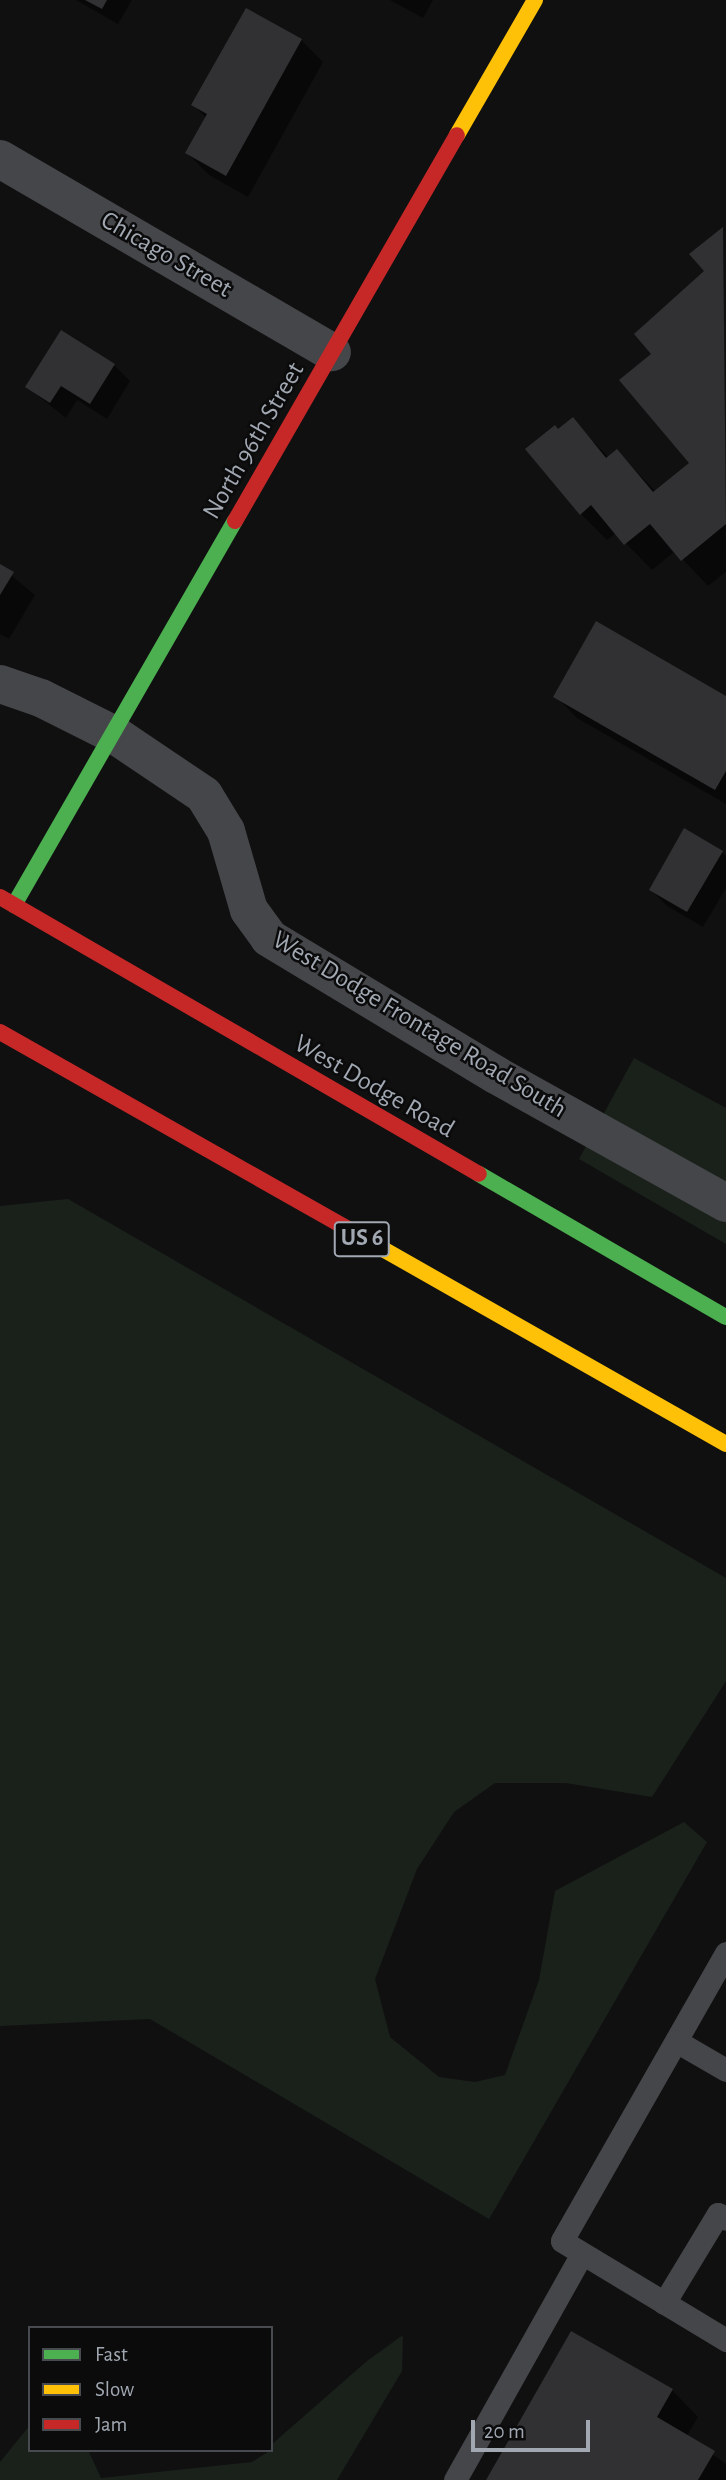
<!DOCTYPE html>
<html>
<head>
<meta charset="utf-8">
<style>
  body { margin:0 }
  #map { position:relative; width:726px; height:2480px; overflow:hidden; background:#101011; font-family:"Alegreya Sans",sans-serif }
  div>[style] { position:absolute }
  .green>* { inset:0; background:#1a211b }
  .shadow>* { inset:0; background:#0007 }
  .building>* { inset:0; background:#313133 }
  .lane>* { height:23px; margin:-11.5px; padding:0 11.5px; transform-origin:11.5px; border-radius:11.5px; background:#454649 }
  .street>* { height:38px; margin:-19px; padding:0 19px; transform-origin:19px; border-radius:19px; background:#454649 }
  .fast>* { height:16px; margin:-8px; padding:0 8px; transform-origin:8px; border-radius:8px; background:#4caf50 }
  .slow>* { height:16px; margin:-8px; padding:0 8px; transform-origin:8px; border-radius:8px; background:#ffc107 }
  .jam>* { height:16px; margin:-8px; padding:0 8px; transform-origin:8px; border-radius:8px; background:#c62828 }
  span { translate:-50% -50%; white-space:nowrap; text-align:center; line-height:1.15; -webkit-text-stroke:5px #0b0b0c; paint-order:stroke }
  .shield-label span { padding:2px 5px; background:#0b0b0c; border:2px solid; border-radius:5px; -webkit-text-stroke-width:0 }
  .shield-label { font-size:24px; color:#a1a8b2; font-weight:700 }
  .street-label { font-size:26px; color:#a1a8b2 }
  .legend { position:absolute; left:28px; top:2326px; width:245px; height:126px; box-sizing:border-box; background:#0b0b0c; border:2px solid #474a4e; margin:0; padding:9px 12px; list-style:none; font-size:21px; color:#a1a8b2 }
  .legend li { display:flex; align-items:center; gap:14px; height:35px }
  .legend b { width:35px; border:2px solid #474a4e }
  .scale { position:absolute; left:471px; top:2420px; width:119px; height:32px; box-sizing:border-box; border:4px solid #a1a8b2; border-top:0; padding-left:9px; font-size:21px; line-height:24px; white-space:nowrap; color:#a1a8b2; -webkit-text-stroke:5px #0b0b0c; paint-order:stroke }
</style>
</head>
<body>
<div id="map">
  <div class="green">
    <div style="clip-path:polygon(634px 1058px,726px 1108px,726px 1244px,579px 1159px)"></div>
    <div style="clip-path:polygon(68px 1199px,726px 1578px,726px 1681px,652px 1797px,566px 1783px,495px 1783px,454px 1812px,417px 1869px,375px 1979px,390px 2037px,439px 2077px,475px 2082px,505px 2075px,539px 1980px,555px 1891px,684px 1822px,707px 1842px,489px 2219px,150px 2019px,0 2026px,0 1206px)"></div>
    <div style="clip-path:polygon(403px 2335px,402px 2371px,337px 2480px,0 2480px,0 2462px,30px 2425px,30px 2450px,88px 2450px,101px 2478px,252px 2462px,271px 2450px,271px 2445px,367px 2361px)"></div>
  </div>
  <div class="shadow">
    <div style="clip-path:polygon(76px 0,132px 0,118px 24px)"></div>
    <div style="clip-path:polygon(390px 0,433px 0,423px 18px)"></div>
    <div style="clip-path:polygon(301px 40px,323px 62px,248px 197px,209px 175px,187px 153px,206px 118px,194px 105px)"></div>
    <div style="clip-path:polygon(723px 230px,726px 572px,708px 586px,675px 551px,652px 570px,616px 533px,607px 540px,581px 514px,559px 431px,573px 420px,609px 458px,617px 451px,656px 492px,691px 464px,653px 354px,706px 271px)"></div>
    <div style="clip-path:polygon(61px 332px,114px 365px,130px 381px,107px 419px,77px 400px,66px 418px,27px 387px)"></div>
    <div style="clip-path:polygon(0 566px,35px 595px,9px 639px,0 634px)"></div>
    <div style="clip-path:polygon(555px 696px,726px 698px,726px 804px,577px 718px)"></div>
    <div style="clip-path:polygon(722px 852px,726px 856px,726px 888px,703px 927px,667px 906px,651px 890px)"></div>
    <div style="clip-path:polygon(672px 2390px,698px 2417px,687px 2436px,726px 2464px,726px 2480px,488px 2480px)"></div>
  </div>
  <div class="building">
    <div style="clip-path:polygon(85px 0,107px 0,102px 9px)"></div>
    <div style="clip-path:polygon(246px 8px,302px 39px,226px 176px,185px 153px,207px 114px,191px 105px)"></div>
    <div style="clip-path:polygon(723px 227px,726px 524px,681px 561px,650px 524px,624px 545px,591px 505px,580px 515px,525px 449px,555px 425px,558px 429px,573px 417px,606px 458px,617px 449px,653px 492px,689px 463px,619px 380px,651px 354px,634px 334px,704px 271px,689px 254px)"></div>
    <div style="clip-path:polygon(61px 330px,115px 364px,90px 404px,61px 386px,50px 403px,25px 387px)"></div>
    <div style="clip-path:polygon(0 564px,14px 572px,0 595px)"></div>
    <div style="clip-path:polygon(596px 621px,726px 696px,726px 771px,715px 790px,553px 697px)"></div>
    <div style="clip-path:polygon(684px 828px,723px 851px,687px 912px,649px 890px)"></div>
    <div style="clip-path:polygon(571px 2331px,673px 2389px,657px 2417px,715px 2451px,698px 2480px,486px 2480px)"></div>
  </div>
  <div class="lane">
    <div style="left:726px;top:1953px;width:331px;rotate:119.7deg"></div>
    <div style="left:562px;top:2241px;width:192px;rotate:31.1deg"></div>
    <div style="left:676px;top:2041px;width:58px;rotate:30.1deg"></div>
    <div style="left:664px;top:2303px;width:104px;rotate:-58.8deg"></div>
    <div style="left:718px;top:2214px;width:9px;rotate:32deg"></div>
    <div style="left:455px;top:2480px;width:259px;rotate:-60.7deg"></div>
  </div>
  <div class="street">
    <div style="left:0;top:159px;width:384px;rotate:30.2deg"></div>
    <div style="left:0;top:684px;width:43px;rotate:18.9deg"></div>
    <div style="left:41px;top:698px;width:83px;rotate:26.6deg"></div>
    <div style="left:115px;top:735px;width:107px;rotate:34deg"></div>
    <div style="left:204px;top:795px;width:42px;rotate:58.6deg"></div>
    <div style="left:226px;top:831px;width:82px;rotate:73.8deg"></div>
    <div style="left:249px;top:910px;width:34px;rotate:54deg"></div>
    <div style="left:269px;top:938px;width:265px;rotate:31.1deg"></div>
    <div style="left:496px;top:1075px;width:263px;rotate:29.1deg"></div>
  </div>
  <div class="fast">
    <div style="left:14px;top:905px;width:443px;rotate:-60.1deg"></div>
    <div style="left:479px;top:1174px;width:285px;rotate:30.1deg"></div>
  </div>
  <div class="slow">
    <div style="left:457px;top:135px;width:156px;rotate:-60deg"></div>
    <div style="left:374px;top:1244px;width:405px;rotate:29.6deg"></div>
  </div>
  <div class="jam">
    <div style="left:235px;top:521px;width:445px;rotate:-60.1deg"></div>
    <div style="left:0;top:897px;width:553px;rotate:30.04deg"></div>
    <div style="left:0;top:1032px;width:430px;rotate:29.5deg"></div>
  </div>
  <div class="shield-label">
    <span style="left:362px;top:1239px">US 6</span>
  </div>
  <div class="street-label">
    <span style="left:166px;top:255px;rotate:30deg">Chicago Street</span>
    <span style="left:254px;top:441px;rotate:-60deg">North 96th Street</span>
    <span style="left:419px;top:1025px;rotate:31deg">West Dodge Frontage Road South</span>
    <span style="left:374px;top:1087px;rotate:30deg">West Dodge Road</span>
  </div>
  <ul class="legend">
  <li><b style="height:9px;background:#4caf50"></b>Fast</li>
  <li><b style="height:9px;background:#ffc107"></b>Slow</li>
  <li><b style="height:9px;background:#c62828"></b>Jam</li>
  </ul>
  <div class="scale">20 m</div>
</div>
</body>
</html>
